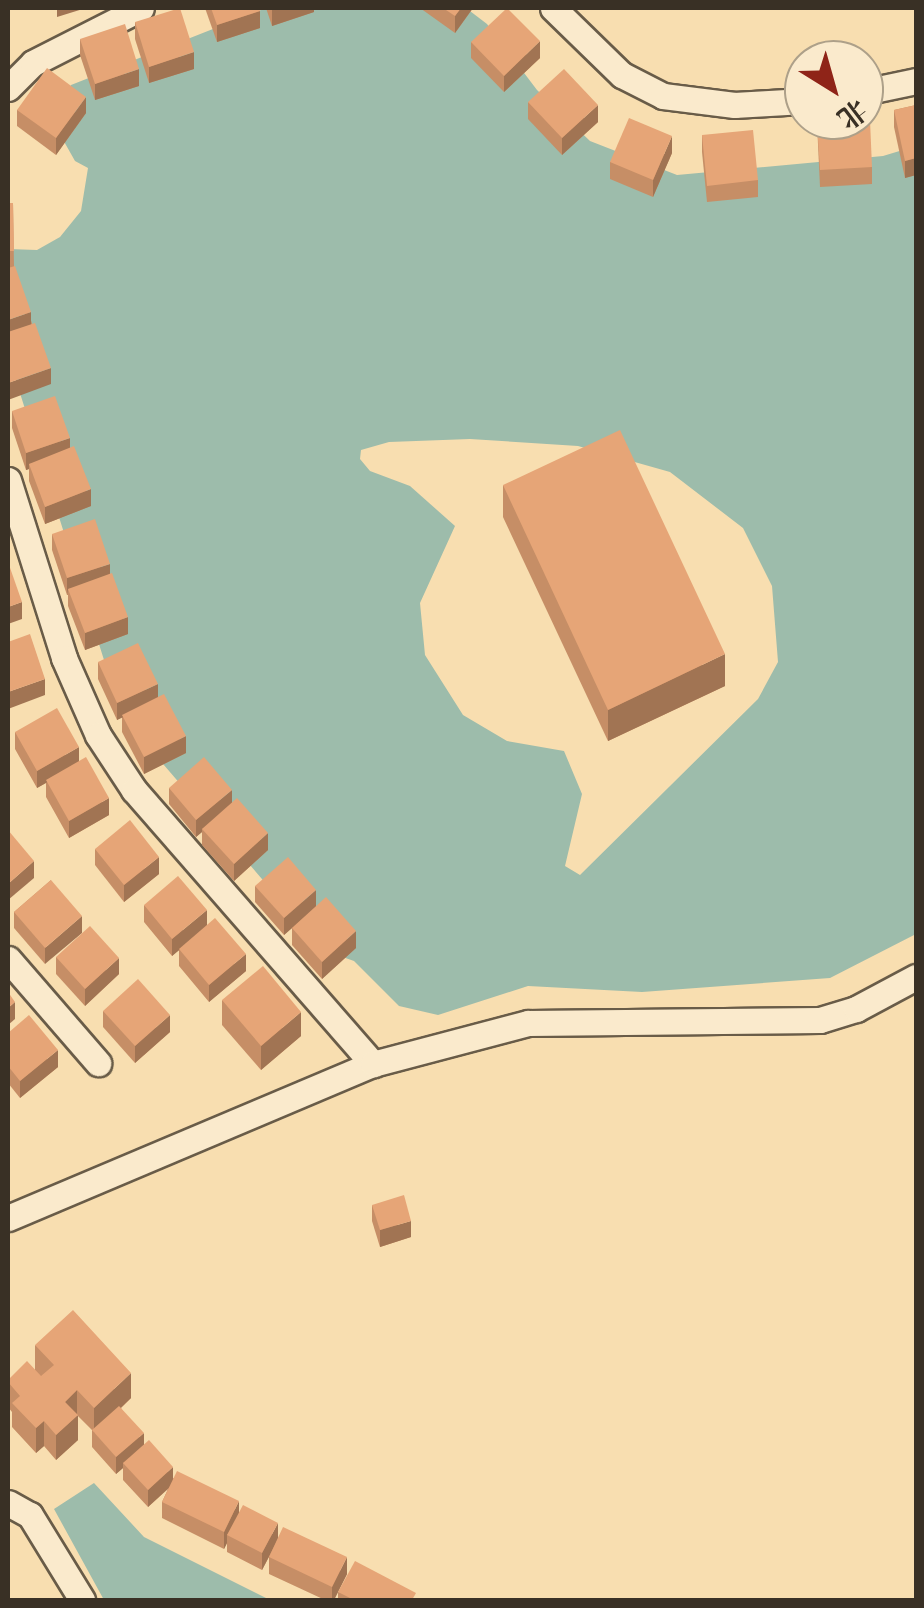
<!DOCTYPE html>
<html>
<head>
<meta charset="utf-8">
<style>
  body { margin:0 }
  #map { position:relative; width:924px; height:1608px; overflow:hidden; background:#f8deb0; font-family:Vollkorn,"Noto Serif SC",serif }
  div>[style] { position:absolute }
  .water>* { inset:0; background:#9dbcab }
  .roads { filter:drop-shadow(2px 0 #695c48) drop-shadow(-2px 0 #695c48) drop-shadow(0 2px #695c48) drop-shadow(0 -2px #695c48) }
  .minor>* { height:25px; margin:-12.5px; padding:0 12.5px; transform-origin:12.5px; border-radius:12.5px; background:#faeacc }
  .wall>* { inset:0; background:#c68e66 }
  .shaded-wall>* { inset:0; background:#a17453 }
  .building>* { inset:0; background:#e6a577 }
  span { translate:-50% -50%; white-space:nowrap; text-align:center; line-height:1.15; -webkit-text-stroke:10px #faeacc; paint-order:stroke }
  .frame { position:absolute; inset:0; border:10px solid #393025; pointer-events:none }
  .north { position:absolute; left:784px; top:40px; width:100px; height:100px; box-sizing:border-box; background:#faeacc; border:2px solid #ada089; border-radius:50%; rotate:143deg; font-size:28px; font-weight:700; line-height:40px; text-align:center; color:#393025 }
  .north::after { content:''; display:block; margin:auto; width:35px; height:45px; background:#8f2418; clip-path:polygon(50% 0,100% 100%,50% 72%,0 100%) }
</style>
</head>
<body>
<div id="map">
  <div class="water">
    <div style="clip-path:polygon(evenodd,266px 8px,466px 8px,487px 24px,537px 90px,590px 141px,677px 175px,883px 156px,916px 146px,916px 934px,830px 978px,642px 992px,528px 986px,438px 1015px,399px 1006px,354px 961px,323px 950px,145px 743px,104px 660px,8px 355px,8px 249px,37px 250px,60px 237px,81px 211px,88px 168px,75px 161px,53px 122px,71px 85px,266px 8px,470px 439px,578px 446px,670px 472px,743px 528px,772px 586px,778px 662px,758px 699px,580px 875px,565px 866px,582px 794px,564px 751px,507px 741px,463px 715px,425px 655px,420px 603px,455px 526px,410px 486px,370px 471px,360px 459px,361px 450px,389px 442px,470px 439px)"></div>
    <div style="clip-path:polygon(94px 1483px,144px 1537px,270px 1600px,104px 1600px,54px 1509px)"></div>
  </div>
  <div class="roads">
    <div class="minor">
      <div style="left:553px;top:8px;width:96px;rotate:44.2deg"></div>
      <div style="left:622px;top:75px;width:46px;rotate:27.1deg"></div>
      <div style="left:663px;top:96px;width:72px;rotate:7.2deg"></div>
      <div style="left:734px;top:105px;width:70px;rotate:-3.3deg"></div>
      <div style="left:8px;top:88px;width:35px;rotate:-45deg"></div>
      <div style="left:33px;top:63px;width:121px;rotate:-27deg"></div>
      <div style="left:864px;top:92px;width:53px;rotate:-11.9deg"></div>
      <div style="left:8px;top:480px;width:187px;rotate:72.5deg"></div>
      <div style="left:64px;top:658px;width:84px;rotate:66.2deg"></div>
      <div style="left:98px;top:735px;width:66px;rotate:56.8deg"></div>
      <div style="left:134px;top:790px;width:364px;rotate:48.9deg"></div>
      <div style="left:8px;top:959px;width:138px;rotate:49.1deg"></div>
      <div style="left:8px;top:1218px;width:396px;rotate:-22.9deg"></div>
      <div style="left:373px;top:1064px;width:160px;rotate:-14.8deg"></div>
      <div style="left:528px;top:1023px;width:292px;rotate:-0.6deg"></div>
      <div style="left:820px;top:1020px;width:38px;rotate:-17deg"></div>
      <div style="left:856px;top:1009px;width:68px;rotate:-28.1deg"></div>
      <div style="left:8px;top:1503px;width:25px;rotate:29deg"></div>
      <div style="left:30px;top:1515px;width:100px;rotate:58.5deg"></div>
    </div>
  </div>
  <div class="wall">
    <div style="clip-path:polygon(205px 8px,259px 8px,260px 28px,217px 42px)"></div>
    <div style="clip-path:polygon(266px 8px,314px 8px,314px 12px,272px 26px)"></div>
    <div style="clip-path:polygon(420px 8px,473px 8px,455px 33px)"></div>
    <div style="clip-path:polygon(135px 22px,194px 69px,149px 83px,135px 39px)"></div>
    <div style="clip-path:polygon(80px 39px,139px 86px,95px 100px,80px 55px)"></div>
    <div style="clip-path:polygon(471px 42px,540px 58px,504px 92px,471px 58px)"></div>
    <div style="clip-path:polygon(528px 102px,598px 122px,562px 155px,528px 119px)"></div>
    <div style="clip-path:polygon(916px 105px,916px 175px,905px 178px,894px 127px,894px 110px)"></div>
    <div style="clip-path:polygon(17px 110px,86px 113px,56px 155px,17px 126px)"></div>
    <div style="clip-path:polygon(817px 123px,872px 167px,872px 184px,820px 187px)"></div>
    <div style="clip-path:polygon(702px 135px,758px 180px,758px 197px,707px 202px,702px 152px)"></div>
    <div style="clip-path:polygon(672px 153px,653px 197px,610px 179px,610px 162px)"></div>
    <div style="clip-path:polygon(8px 203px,13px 203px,14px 266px,51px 384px,8px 268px)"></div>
    <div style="clip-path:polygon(12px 411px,70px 448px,91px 506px,45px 524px,29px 481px,29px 469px,26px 470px,12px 428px)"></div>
    <div style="clip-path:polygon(503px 485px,725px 686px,608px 741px,503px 517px)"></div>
    <div style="clip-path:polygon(52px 534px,110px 574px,128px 634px,85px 650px,68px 606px,68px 595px,67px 595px,52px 550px)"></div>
    <div style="clip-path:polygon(98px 662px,158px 697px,186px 753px,144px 774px,122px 732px,122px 717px,117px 720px,98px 679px)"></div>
    <div style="clip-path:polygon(15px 732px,79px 761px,109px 815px,69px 838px,46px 797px,46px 783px,37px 788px,15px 749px)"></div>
    <div style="clip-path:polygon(169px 788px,232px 803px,268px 850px,234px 881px,202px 845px,202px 832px,196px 837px,169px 804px)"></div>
    <div style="clip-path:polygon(95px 849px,159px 874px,124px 902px,95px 865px)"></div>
    <div style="clip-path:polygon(51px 880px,45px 964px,14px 928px,14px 912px)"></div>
    <div style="clip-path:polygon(255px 886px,316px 906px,356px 948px,322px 979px,292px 945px,292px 928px,284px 935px,255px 902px)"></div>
    <div style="clip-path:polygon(144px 905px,246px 971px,209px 1002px,179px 966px,179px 950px,172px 956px,144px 922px)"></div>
    <div style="clip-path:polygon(56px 957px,119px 974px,85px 1006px,56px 974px)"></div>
    <div style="clip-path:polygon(222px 1000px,301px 1036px,261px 1070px,222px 1025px)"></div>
    <div style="clip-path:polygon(103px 1011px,170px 1032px,135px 1063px,103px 1027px)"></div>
    <div style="clip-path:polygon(8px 1033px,58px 1067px,20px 1098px,8px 1083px)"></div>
    <div style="clip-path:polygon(372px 1205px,411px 1237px,380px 1247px,372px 1221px)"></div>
    <div style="clip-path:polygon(35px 1345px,131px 1398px,121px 1408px,144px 1445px,173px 1478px,239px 1512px,278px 1538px,347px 1574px,334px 1600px,325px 1600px,269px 1574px,269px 1557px,262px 1570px,227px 1552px,227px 1543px,224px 1549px,162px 1518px,162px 1502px,168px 1489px,148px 1507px,123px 1480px,123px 1468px,116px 1474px,92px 1447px,92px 1430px,77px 1415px,78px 1440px,56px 1460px,44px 1446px,36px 1453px,12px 1427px,12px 1412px,8px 1407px,8px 1380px,35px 1370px)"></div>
    <div style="clip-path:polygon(338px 1592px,416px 1600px,338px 1600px)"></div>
  </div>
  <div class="shaded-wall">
    <div style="clip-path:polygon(57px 8px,86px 8px,57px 17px)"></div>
    <div style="clip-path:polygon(278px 8px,314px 8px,314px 12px,272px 26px,272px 10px)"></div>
    <div style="clip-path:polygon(461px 8px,473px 8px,455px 33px,455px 16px)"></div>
    <div style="clip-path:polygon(260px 11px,260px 28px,217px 42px,217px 25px)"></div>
    <div style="clip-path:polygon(540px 41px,540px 58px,504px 92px,504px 76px)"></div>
    <div style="clip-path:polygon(194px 52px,194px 69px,149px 83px,149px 67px)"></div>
    <div style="clip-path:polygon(139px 69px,139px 86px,95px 100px,95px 84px)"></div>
    <div style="clip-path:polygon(86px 97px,86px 113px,56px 155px,56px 138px)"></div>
    <div style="clip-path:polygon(598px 105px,598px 122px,562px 155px,562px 138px)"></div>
    <div style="clip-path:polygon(672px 136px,672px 153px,653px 197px,653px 180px)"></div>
    <div style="clip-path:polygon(916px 158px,916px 175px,905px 178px,905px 161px)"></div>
    <div style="clip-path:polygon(31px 312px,31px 329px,8px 337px,8px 320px)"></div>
    <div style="clip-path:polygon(51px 368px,51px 384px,8px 400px,8px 383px)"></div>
    <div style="clip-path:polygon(70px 438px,70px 455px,29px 464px,29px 469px,26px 470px,26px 453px)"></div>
    <div style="clip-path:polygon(91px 489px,91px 506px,45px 524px,45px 507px)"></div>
    <div style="clip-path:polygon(110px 564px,110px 580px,68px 589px,67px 595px,67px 578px)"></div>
    <div style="clip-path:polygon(22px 602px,22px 619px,8px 624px,8px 607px)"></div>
    <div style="clip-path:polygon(128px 617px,128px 634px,85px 650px,85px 633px)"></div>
    <div style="clip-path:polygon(725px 654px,725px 686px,608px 741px,608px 710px)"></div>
    <div style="clip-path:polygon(45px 679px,45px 695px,8px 709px,8px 692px)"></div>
    <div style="clip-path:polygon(158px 684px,158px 701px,117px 720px,117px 703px)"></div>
    <div style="clip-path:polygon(186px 736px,186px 753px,144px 774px,144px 757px)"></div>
    <div style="clip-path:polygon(79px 747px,79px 764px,37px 788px,37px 771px)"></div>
    <div style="clip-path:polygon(232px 790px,232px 807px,202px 829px,202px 832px,196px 837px,196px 820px)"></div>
    <div style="clip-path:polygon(109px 798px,109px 815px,69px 838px,69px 821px)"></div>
    <div style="clip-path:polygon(268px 833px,268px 850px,234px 881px,234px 864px)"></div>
    <div style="clip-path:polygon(159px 857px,159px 874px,124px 902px,124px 885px)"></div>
    <div style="clip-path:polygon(34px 861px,34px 878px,8px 900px,8px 884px)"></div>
    <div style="clip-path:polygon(316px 890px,316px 907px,284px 935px,284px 918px)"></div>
    <div style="clip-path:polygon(207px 910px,207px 927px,172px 956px,172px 939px)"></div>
    <div style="clip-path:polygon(82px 916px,82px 933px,45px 964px,45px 948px)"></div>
    <div style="clip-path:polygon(356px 931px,356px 948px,322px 979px,322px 962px)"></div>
    <div style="clip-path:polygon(246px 954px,246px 971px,209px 1002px,209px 985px)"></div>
    <div style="clip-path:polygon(119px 958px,119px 974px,85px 1006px,85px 989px)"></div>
    <div style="clip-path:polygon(15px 1002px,15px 1019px,8px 1025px,8px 1008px)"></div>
    <div style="clip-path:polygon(301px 1012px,301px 1036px,261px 1070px,261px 1046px)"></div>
    <div style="clip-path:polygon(170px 1015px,170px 1032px,135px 1063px,135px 1046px)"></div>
    <div style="clip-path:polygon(58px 1050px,58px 1067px,20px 1098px,20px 1081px)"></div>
    <div style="clip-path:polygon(411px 1221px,411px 1237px,380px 1247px,380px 1230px)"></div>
    <div style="clip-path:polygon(131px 1373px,131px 1398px,94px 1433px,94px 1408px)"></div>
    <div style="clip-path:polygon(77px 1390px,77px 1415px,65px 1402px)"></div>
    <div style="clip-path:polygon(78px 1415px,78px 1440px,56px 1460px,56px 1435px)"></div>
    <div style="clip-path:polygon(44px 1421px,44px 1446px,36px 1453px,36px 1428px)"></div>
    <div style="clip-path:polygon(144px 1433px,144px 1449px,123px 1463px,123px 1468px,116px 1474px,116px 1457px)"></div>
    <div style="clip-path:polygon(173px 1467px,173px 1484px,148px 1507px,148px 1490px)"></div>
    <div style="clip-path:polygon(239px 1501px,239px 1518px,227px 1535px,227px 1543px,224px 1549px,224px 1532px)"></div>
    <div style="clip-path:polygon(278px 1523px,278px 1539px,262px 1570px,262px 1553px)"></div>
    <div style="clip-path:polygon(347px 1557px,347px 1574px,334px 1600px,332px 1600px,332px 1587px)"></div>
  </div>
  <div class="building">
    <div style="clip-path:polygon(180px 8px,194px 52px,149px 67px,135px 22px)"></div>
    <div style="clip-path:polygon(211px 8px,259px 8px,260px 11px,217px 25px)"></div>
    <div style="clip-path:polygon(443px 8px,461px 8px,455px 16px)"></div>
    <div style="clip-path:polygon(507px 8px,540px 41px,504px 76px,471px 42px)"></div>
    <div style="clip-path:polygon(125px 24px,139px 69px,95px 84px,80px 39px)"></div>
    <div style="clip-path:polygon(47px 68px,86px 97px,56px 138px,17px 110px)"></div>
    <div style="clip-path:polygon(564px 69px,598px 105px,562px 138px,528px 102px)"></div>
    <div style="clip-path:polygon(916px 105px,916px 158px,905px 161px,894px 110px)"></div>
    <div style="clip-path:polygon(629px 118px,672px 136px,653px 180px,610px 162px)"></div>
    <div style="clip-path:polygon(870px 120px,872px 167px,820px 170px,817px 123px)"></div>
    <div style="clip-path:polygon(753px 130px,758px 180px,707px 186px,702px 135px)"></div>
    <div style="clip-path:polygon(8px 203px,13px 203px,14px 251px,8px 251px)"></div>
    <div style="clip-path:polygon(15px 266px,31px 312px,8px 320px,8px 268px)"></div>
    <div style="clip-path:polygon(35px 323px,51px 368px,8px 383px,8px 332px)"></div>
    <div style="clip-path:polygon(55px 396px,70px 438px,26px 453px,12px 411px)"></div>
    <div style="clip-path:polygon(620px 430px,725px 654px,608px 710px,503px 485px)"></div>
    <div style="clip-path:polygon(74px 446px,91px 489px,45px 507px,29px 464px)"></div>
    <div style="clip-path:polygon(95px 519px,110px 564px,67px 578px,52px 534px)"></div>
    <div style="clip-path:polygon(8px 562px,22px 602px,8px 607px)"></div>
    <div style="clip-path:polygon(112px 573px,128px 617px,85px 633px,68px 589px)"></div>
    <div style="clip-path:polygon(30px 634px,45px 679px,8px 692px,8px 642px)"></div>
    <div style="clip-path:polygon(138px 643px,158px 684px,117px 703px,98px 662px)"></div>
    <div style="clip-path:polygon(164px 694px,186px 736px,144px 757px,122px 715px)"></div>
    <div style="clip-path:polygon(57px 708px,79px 747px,37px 771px,15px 732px)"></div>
    <div style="clip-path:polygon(86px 757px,109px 798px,69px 821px,46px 780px)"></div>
    <div style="clip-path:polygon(204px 757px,232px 790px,196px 820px,169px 788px)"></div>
    <div style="clip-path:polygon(237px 798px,268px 833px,234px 864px,202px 829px)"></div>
    <div style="clip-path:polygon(130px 820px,159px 857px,124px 885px,95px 849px)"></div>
    <div style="clip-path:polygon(8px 830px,34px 861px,8px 884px)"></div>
    <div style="clip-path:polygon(288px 857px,316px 890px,284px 918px,255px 886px)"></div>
    <div style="clip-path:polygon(178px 876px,207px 910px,172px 939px,144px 905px)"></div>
    <div style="clip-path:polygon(51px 880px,82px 916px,45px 948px,14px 912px)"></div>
    <div style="clip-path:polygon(326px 897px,356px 931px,322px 962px,292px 928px)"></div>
    <div style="clip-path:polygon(215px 918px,246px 954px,209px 985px,179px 949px)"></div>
    <div style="clip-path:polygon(90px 926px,119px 958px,85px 989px,56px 957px)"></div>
    <div style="clip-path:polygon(263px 966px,301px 1012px,261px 1046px,222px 1000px)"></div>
    <div style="clip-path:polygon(138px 979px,170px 1015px,135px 1046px,103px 1011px)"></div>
    <div style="clip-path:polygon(8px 992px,15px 1002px,8px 1008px)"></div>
    <div style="clip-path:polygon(29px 1015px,58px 1050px,20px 1081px,8px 1066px,8px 1033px)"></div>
    <div style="clip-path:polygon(404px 1195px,411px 1221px,380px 1230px,372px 1205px)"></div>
    <div style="clip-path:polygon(73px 1310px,131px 1373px,94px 1408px,77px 1390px,65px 1402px,78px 1415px,56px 1435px,44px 1421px,36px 1428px,12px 1403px,20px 1396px,8px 1382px,8px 1380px,27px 1361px,41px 1376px,54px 1365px,35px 1345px)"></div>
    <div style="clip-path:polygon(119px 1406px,144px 1433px,116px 1457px,92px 1430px)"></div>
    <div style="clip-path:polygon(149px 1440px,173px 1467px,148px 1490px,123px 1463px)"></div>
    <div style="clip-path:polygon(177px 1471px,239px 1501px,224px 1532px,162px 1502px)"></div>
    <div style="clip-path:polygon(243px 1505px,278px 1523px,262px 1553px,227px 1535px)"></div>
    <div style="clip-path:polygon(283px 1527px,347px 1557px,332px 1587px,269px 1557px)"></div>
    <div style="clip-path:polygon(355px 1561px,416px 1593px,412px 1600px,354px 1600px,338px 1592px)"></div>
  </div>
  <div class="frame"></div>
  <div class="north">北</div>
</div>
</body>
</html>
